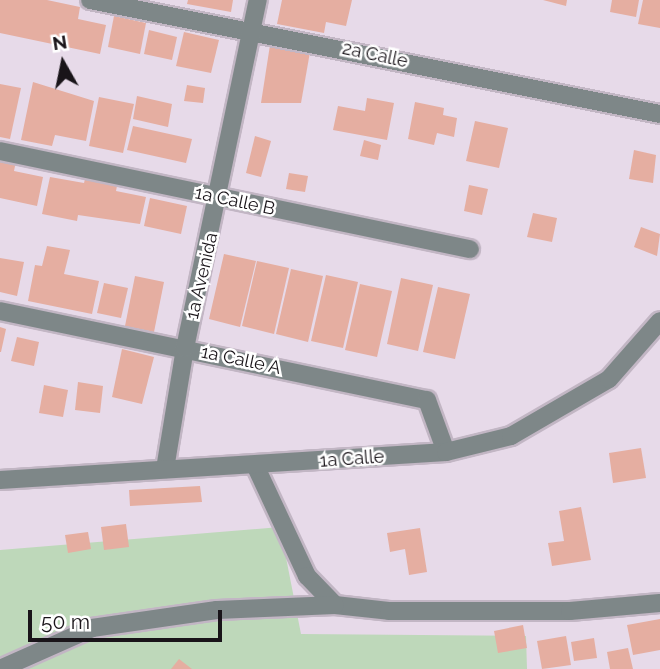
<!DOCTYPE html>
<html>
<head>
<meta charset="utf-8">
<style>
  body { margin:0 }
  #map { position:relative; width:660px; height:669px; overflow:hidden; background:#e7dae9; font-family:Raleway,sans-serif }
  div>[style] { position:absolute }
  .green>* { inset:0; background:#bed8ba }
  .building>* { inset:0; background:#e5aea1 }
  .roads { filter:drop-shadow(2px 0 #c2b6c4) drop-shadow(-2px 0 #c2b6c4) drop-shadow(0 2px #c2b6c4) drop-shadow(0 -2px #c2b6c4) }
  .street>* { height:18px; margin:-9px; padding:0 9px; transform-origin:9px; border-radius:9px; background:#7e8788 }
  span { translate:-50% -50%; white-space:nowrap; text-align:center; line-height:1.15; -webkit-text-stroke:5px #fff; paint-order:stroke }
  .street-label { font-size:18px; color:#191419 }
  .north { position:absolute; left:28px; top:28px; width:70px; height:70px; -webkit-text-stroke:5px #fff; paint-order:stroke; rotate:351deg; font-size:19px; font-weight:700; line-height:28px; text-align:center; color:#191419 }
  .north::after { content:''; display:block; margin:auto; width:24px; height:32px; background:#191419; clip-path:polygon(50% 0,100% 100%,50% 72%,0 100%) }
  .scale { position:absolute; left:28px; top:610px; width:194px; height:32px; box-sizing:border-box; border:4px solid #191419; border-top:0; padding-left:9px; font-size:21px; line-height:24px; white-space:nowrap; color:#191419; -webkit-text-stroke:5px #fff; paint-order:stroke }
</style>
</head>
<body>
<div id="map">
  <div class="green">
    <div style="clip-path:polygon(280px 527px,301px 634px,526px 636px,527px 669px,0 669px,0 550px)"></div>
  </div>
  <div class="building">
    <div style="clip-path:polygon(0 0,47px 0,80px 7px,78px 19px,106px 25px,100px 54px,0 33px)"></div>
    <div style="clip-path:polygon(188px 0,233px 0,231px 12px,187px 4px)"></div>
    <div style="clip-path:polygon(282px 0,352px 0,346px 26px,326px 22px,324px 33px,277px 24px)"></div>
    <div style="clip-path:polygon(543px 0,567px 0,566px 6px)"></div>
    <div style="clip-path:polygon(612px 0,639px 0,636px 17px,610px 12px)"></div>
    <div style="clip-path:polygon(643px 0,660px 0,660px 28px,638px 24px)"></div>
    <div style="clip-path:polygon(114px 16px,146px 23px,140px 54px,108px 47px)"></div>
    <div style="clip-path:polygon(149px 30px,177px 37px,172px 60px,144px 54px)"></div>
    <div style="clip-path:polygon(184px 32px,219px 40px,211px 73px,176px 66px)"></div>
    <div style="clip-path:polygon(270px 45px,310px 52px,301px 103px,261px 103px)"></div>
    <div style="clip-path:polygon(33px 82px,94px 101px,86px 141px,55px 135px,52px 146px,21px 140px)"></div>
    <div style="clip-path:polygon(0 84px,21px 88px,10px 139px,0 137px)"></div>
    <div style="clip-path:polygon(187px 85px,205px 88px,203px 103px,184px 101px)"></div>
    <div style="clip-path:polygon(137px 96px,172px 104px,168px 127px,133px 119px)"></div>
    <div style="clip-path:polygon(99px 97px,134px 104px,123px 153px,89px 146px)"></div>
    <div style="clip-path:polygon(367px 98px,394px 103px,387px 140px,333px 130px,338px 106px,365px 111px)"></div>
    <div style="clip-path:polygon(415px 102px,444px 108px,443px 115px,457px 118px,454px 137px,437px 133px,434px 145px,408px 139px)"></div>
    <div style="clip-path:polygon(475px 121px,508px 128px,499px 168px,466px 161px)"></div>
    <div style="clip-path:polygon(133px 126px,192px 139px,186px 163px,127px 150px)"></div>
    <div style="clip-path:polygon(255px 136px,271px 141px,261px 177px,246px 173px)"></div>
    <div style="clip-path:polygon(364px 140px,381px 145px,378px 160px,360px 156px)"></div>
    <div style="clip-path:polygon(634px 150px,656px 155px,653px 183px,629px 179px)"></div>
    <div style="clip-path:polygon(0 157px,16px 161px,14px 171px,43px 177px,37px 206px,0 198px)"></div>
    <div style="clip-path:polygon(289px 173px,308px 176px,305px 192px,286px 189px)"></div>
    <div style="clip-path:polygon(86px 175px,118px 181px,116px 191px,146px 197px,140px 224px,78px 215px,77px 221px,42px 214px,50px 177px,84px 183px)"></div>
    <div style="clip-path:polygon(469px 185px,488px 189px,482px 215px,464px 211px)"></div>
    <div style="clip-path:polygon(150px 198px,187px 206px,181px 234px,144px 226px)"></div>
    <div style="clip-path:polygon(533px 213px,557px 218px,552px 242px,527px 237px)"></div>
    <div style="clip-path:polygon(641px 227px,660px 234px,657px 256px,634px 247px)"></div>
    <div style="clip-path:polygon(47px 246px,70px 250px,64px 274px,99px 281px,92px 314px,28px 301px,35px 265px,42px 266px)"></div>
    <div style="clip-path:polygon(224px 254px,256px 261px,240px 327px,209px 319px)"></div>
    <div style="clip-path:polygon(0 258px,24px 262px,17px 296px,0 292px)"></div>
    <div style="clip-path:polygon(257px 261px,289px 268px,274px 334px,242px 326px)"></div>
    <div style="clip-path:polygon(291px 269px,323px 276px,308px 342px,276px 334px)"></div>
    <div style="clip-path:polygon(326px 275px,358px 282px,343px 348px,311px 341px)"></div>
    <div style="clip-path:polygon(135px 276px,164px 282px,154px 332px,125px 326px)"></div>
    <div style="clip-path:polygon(401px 278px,433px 285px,418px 351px,387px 344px)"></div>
    <div style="clip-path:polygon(104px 283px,128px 288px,121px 318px,97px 313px)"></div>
    <div style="clip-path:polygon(360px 284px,392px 291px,377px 357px,345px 350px)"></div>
    <div style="clip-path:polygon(438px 287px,470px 294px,455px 359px,423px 352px)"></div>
    <div style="clip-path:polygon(0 327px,6px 329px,1px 352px,0 352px)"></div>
    <div style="clip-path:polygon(17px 337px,39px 342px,34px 366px,11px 361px)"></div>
    <div style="clip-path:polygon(122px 349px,154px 357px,142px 404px,112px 397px)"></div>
    <div style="clip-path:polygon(78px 382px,103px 386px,100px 413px,75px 410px)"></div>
    <div style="clip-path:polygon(44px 385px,68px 390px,63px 417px,39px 413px)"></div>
    <div style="clip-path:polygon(641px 448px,646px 478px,613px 483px,609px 453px)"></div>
    <div style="clip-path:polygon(200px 486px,202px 502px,130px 506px,129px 490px)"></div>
    <div style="clip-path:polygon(581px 507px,591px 560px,552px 566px,548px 543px,564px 541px,559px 511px)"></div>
    <div style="clip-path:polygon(126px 524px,129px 547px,104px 550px,101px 527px)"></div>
    <div style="clip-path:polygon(420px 528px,427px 572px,409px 575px,405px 549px,390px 552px,387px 533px)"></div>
    <div style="clip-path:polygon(88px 532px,91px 549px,68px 553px,65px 535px)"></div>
    <div style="clip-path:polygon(660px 619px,660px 650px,633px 655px,627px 625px)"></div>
    <div style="clip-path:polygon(523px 625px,527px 648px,498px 653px,494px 631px)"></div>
    <div style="clip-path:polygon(566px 636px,571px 665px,542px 669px,537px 641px)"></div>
    <div style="clip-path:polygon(594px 638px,597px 658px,574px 661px,571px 642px)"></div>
    <div style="clip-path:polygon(628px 648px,633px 669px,610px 669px,607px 652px)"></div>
    <div style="clip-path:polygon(179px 659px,192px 669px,171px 669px)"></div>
  </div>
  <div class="roads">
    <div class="street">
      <div style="left:90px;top:0;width:581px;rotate:11.31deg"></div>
      <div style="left:0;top:151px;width:480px;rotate:11.8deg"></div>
      <div style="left:0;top:311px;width:436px;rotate:11.8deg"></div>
      <div style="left:427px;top:400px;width:55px;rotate:69.9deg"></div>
      <div style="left:255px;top:465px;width:123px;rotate:64.9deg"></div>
      <div style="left:307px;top:576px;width:40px;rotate:46deg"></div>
      <div style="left:335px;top:605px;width:54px;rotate:6.3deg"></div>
      <div style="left:389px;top:611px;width:181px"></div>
      <div style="left:570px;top:611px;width:90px;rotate:-5.1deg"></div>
      <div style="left:165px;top:469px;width:123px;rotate:-80.6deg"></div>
      <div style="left:185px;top:348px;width:356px;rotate:-78.2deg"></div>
      <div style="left:0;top:480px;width:447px;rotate:-3.6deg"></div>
      <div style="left:446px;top:452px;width:67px;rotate:-13.8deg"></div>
      <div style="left:511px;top:436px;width:113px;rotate:-30.2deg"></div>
      <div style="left:609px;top:379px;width:77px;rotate:-48.7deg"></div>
      <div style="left:0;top:669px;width:101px;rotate:-24deg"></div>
      <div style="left:92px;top:628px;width:126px;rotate:-8.2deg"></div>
      <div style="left:217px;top:610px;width:118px;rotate:-2.4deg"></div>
    </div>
  </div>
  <div class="street-label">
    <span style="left:375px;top:55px;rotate:12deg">2a Calle</span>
    <span style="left:235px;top:201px;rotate:12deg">1a Calle B</span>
    <span style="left:202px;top:276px;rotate:-77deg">1a Avenida</span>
    <span style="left:241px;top:360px;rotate:12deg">1a Calle A</span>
    <span style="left:352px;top:459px;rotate:-4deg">1a Calle</span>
  </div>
  <div class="north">N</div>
  <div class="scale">50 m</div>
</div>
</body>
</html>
